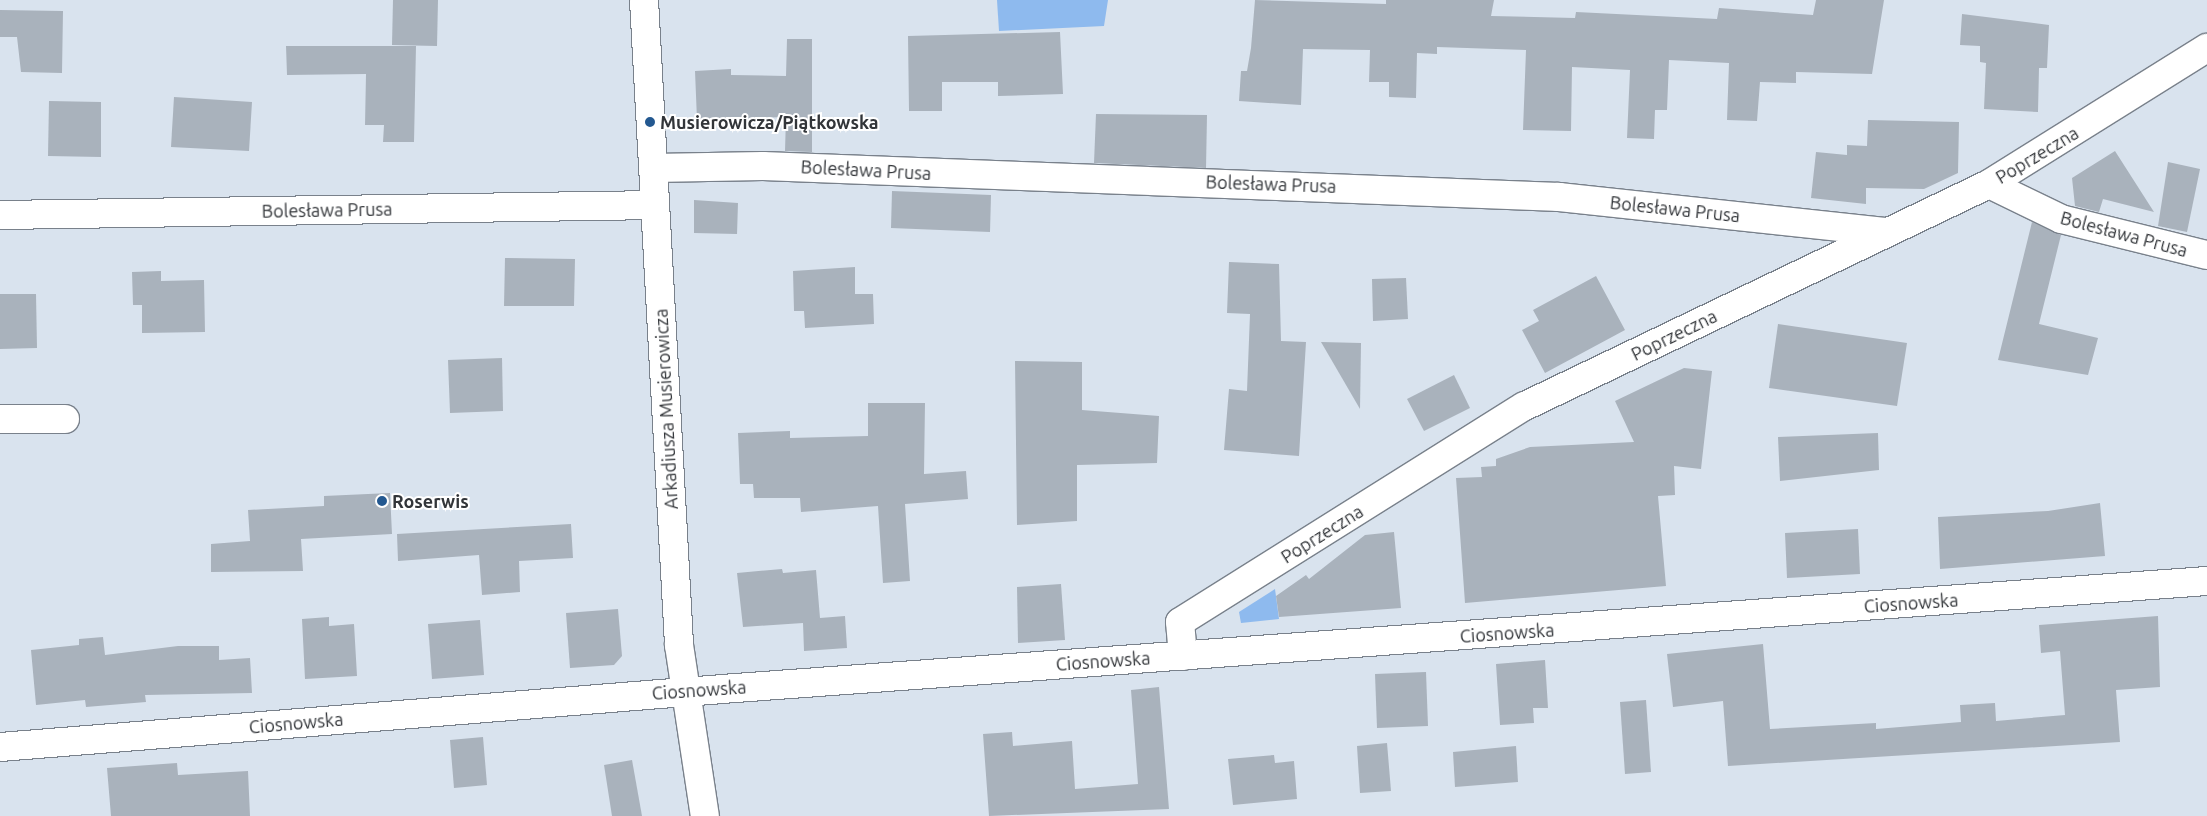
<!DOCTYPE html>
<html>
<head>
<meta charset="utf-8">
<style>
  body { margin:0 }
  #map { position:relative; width:2207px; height:816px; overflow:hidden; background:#d9e3ee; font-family:Ubuntu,sans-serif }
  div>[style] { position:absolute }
  .green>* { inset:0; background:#8ebaee }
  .building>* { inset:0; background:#a9b2bc }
  .roads { filter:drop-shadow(1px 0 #79818b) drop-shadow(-1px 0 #79818b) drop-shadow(0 1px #79818b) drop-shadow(0 -1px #79818b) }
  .minor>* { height:28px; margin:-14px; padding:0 14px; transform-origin:14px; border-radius:14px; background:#fff }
  .dots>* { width:14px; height:14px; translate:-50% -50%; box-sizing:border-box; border:2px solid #fff; border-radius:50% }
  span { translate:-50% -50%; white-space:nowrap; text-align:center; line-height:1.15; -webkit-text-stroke:4px #fff; paint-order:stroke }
  .poi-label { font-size:18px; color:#323539; font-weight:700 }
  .left { translate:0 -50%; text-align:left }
  .street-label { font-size:18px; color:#323539 }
</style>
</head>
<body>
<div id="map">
  <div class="green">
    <div style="clip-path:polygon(997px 0,1108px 0,1104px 26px,999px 31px)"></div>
    <div style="clip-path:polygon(1275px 589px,1279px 619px,1241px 623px,1239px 612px)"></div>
  </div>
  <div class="building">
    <div style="clip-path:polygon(393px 0,438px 0,437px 46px,392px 45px)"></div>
    <div style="clip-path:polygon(1255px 0,1386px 4px,1386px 0,1494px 0,1491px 16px,1575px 18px,1576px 12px,1717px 19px,1719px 8px,1813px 15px,1816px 0,1884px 0,1872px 74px,1796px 72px,1796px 83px,1760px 82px,1757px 121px,1727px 120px,1729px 63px,1669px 60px,1667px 110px,1655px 110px,1654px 139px,1627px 138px,1630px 70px,1572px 67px,1571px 131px,1523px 130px,1526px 50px,1437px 47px,1437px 54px,1417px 53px,1416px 98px,1389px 97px,1389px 82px,1369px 82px,1370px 50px,1303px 49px,1301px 105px,1239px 101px,1241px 71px,1247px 71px,1251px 48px)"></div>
    <div style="clip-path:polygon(0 10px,63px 11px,62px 73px,21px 72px,17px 37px,0 37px)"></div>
    <div style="clip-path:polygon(1962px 14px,2049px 25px,2047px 68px,2039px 68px,2038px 112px,1984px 109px,1986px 63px,1980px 62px,1980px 46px,1960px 45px)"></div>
    <div style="clip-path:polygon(1060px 32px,1063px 94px,998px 96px,998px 82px,942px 82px,942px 111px,909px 111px,908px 36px)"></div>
    <div style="clip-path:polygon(787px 39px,812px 39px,812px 152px,785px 151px,786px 117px,697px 120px,695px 71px,731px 69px,731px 75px,786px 76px)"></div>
    <div style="clip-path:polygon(286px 46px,416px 46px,414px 142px,383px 142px,384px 125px,365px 125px,366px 74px,287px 75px)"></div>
    <div style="clip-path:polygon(174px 97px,252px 102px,249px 151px,171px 147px)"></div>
    <div style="clip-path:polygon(49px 101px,101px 102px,101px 157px,48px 156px)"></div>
    <div style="clip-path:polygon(1096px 114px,1207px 115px,1206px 168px,1094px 163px)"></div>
    <div style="clip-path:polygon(1868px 120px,1959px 122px,1958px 173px,1924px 189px,1866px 188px,1866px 204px,1811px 198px,1816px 152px,1847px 155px,1847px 145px,1867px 146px)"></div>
    <div style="clip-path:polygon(2115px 151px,2154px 212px,2103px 199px,2099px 212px,2075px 206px,2072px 178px)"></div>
    <div style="clip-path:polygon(2168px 162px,2200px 169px,2187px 232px,2158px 226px)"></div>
    <div style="clip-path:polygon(892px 191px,991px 195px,990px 232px,891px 228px)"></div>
    <div style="clip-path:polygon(694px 200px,738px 203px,737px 234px,694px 233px)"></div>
    <div style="clip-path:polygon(2032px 222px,2061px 235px,2039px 324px,2098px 338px,2088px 375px,1998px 360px)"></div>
    <div style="clip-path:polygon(505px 258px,575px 259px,574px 306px,504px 306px)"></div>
    <div style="clip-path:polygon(1229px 262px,1279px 264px,1281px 341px,1306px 342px,1299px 456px,1224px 450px,1229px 389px,1247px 391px,1250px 314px,1227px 313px)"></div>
    <div style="clip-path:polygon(855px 267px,855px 294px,873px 294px,874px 324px,805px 328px,804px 311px,794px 311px,793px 271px)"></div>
    <div style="clip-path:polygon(161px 271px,161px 281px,204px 280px,205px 332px,142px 333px,142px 305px,133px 305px,132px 272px)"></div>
    <div style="clip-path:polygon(1596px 276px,1625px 330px,1545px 373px,1522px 330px,1539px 321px,1533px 310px)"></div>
    <div style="clip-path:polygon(1406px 278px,1408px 319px,1373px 321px,1372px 279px)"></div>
    <div style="clip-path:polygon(0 294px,36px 294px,37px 348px,0 349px)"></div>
    <div style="clip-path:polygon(1778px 324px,1907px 343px,1897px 406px,1769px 388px)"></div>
    <div style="clip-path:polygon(1321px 342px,1361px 343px,1360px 409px)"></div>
    <div style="clip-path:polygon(502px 358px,503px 411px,450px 413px,448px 360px)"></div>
    <div style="clip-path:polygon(1015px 361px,1082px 362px,1082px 410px,1159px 416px,1157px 463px,1077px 465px,1077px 521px,1017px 525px)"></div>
    <div style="clip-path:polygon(1684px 368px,1712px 371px,1701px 469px,1674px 466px,1675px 495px,1658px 496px,1666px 586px,1465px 603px,1456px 478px,1482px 477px,1481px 467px,1496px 466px,1496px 459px,1530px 447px,1634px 442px,1615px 401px)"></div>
    <div style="clip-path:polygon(1454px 375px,1470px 408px,1424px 431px,1407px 399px)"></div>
    <div style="clip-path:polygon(868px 403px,925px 403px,924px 474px,966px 471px,968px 499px,905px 504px,910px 581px,883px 583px,878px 506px,801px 512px,800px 498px,754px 498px,753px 484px,740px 484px,738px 433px,790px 431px,790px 438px,868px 436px)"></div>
    <div style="clip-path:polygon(1878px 433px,1879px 470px,1780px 481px,1778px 437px)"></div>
    <div style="clip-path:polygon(390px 493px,392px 534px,301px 539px,303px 571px,211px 572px,211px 544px,250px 541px,248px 510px,324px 506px,324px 496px)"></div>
    <div style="clip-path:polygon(2100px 503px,2105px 556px,1940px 569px,1938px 517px,2048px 511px)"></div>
    <div style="clip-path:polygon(571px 524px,573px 558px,519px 561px,520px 592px,482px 595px,479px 555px,398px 561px,397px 534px)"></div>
    <div style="clip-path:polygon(1858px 529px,1860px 574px,1787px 578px,1785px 533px)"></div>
    <div style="clip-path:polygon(1394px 532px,1401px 608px,1279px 617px,1276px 596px,1306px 575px,1309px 579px,1365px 535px)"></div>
    <div style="clip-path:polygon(782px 569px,783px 573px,816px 570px,820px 618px,845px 616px,847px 648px,804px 651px,803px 623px,743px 627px,737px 573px)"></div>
    <div style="clip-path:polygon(1061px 584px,1065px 640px,1018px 643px,1017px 587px)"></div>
    <div style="clip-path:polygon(618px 609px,622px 656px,614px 665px,570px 668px,566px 613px)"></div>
    <div style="clip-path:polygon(2158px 616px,2160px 687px,2116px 690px,2120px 742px,1728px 766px,1723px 701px,1673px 707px,1667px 654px,1763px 644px,1770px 729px,1876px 723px,1876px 729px,1961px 722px,1960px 705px,1995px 703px,1996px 721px,2065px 715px,2060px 651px,2041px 653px,2039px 625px)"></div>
    <div style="clip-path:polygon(329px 617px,329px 626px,354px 624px,357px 676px,305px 679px,302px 619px)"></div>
    <div style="clip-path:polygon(480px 620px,484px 675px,432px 679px,428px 624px)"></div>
    <div style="clip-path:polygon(103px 637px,105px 655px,178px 646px,219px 646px,219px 660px,250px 658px,252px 693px,145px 695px,146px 702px,86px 707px,85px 700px,36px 705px,31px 650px,79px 645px,79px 639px)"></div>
    <div style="clip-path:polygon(1545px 660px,1548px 708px,1533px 708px,1534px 723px,1500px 725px,1496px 664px)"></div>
    <div style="clip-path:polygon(1426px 672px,1428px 726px,1377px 728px,1375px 674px)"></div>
    <div style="clip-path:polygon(1159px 687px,1169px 809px,989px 816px,983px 734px,1012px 732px,1013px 746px,1072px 741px,1075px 789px,1138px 784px,1131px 690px)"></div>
    <div style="clip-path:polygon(1646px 700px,1651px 772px,1625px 774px,1620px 702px)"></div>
    <div style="clip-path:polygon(483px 737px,487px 785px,454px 788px,450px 740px)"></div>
    <div style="clip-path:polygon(1387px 743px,1391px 791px,1360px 793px,1357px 746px)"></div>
    <div style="clip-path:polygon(1516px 746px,1518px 782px,1455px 787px,1453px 752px)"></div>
    <div style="clip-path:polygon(1274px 755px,1275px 763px,1294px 761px,1297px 799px,1233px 805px,1228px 759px)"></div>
    <div style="clip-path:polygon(632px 760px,642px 816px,612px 816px,604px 765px)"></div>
    <div style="clip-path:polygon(177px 763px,178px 775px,248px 771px,250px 816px,111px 816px,107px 768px)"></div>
  </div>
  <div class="roads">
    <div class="minor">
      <div style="left:644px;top:0;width:646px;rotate:86.89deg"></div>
      <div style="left:679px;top:645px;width:173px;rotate:81.4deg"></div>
      <div style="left:653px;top:168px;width:110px;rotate:-1deg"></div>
      <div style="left:763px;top:166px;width:797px;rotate:2.23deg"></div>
      <div style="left:1559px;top:197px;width:330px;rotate:6.1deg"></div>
      <div style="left:1989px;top:184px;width:80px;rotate:25.9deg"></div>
      <div style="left:2061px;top:219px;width:150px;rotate:13.9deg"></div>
      <div style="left:0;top:215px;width:655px;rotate:-0.87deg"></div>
      <div style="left:0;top:419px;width:65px"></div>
      <div style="left:1183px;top:656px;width:34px;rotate:-95deg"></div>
      <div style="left:1180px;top:622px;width:407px;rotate:-32.1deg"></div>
      <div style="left:1525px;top:406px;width:514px;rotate:-25.57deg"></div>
      <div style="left:1989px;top:184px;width:257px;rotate:-32deg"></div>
      <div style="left:0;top:747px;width:724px;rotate:-4.59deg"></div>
      <div style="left:722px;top:689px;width:1489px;rotate:-4.16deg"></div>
    </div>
  </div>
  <div class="dots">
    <div style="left:650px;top:122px;background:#235890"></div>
    <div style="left:382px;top:501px;background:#235890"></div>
  </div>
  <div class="poi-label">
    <span class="left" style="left:660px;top:122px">Musierowicza/Piątkowska</span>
    <span class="left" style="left:392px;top:501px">Roserwis</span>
  </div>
  <div class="street-label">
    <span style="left:2037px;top:155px;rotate:-31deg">Poprzeczna</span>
    <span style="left:866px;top:170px;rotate:3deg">Bolesława Prusa</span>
    <span style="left:1271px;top:184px;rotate:2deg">Bolesława Prusa</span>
    <span style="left:1675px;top:209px;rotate:6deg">Bolesława Prusa</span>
    <span style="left:327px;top:210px;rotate:-1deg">Bolesława Prusa</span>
    <span style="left:2124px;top:234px;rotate:15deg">Bolesława Prusa</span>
    <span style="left:1674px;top:335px;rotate:-26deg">Poprzeczna</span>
    <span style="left:666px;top:409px;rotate:-93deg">Arkadiusza Musierowicza</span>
    <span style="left:1322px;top:534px;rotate:-32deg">Poprzeczna</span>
    <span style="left:1911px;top:603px;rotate:-4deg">Ciosnowska</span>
    <span style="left:1507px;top:633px;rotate:-4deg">Ciosnowska</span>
    <span style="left:1103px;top:661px;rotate:-4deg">Ciosnowska</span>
    <span style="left:699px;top:690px;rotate:-4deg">Ciosnowska</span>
    <span style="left:296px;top:723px;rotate:-5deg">Ciosnowska</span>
  </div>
</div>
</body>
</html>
